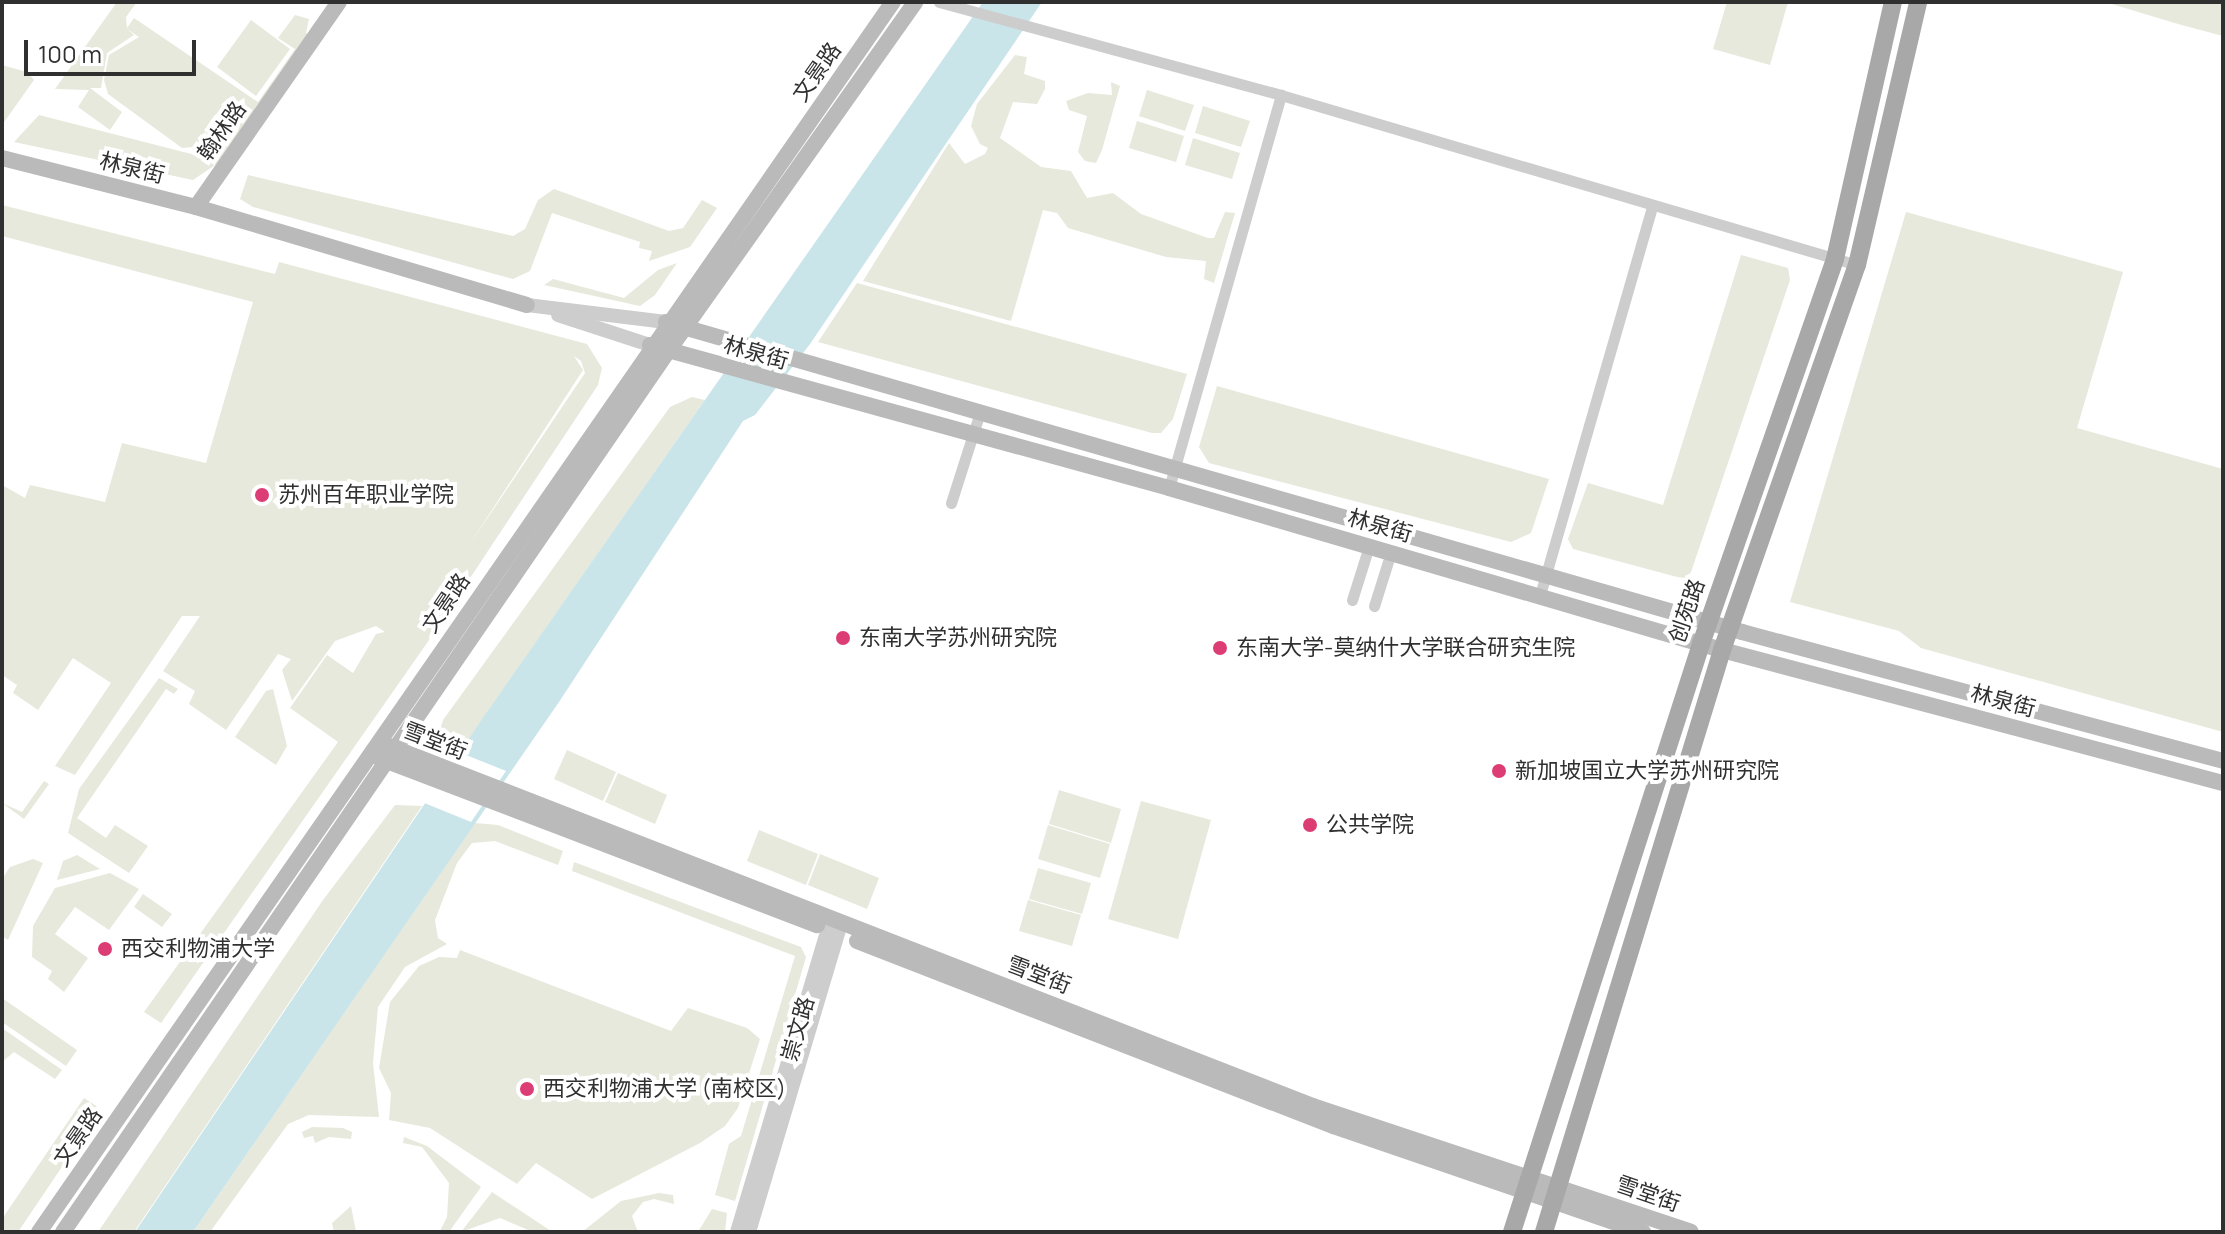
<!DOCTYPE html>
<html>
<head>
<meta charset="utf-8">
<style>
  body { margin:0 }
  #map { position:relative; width:2225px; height:1234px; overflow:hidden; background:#fff; font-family:Manrope,"Noto Sans SC",sans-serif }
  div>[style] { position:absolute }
  .green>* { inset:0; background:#e7e9dc }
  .water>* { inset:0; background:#cae5e9 }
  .pier>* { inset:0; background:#fff }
  .minor>* { height:11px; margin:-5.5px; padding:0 5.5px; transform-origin:5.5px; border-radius:5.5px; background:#cdcdcd }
  .tertiary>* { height:14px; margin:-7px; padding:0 7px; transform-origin:7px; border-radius:7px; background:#cdcdcd }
  .secondary>* { height:16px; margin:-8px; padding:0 8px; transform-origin:8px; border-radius:8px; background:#bababa }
  .primary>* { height:18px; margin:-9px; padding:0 9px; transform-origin:9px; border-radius:9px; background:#a8a8a8 }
  .dots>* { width:22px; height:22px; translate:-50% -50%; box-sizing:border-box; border:4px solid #fff; border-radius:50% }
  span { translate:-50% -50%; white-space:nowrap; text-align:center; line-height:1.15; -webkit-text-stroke:8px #fff; paint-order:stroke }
  .street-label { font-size:22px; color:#303030 }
  .poi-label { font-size:22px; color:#303030 }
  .left { translate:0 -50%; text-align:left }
  .frame { position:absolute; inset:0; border:4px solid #303030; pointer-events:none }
  .scale { position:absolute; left:24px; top:40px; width:172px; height:36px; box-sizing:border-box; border:4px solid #303030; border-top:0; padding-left:10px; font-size:24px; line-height:28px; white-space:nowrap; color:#303030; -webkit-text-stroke:6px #fff; paint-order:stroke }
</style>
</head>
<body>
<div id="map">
  <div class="green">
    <div style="clip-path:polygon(117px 2px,137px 2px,126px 17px,127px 28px,134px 18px,258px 102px,295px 49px,278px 38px,295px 15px,309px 19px,306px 33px,311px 36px,221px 161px,193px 180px,14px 142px,39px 115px,203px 157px,215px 150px,224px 135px,204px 146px,182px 148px,108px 94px,104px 80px,109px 55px,139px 37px,127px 29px,134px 35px,107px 53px,101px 88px,90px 88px,122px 112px,110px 130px,78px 107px,89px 90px,55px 89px)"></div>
    <div style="clip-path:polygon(1727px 2px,1788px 2px,1770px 65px,1713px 49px)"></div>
    <div style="clip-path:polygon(2105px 2px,2223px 2px,2223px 36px,2178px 24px)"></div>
    <div style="clip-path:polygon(251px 20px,290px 49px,256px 96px,217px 67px)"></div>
    <div style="clip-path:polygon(1015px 55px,1027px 57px,1024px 74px,1045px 81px,1045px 89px,1037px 104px,1013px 102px,1000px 138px,1041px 167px,1071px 171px,1087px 198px,1113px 193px,1141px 214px,1208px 238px,1214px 238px,1225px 212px,1235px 213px,1214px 283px,1204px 279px,1206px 261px,1166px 257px,1068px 228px,1057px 213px,1043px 210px,1011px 321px,863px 281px,949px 143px,965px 164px,985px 154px,988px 148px,980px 144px,971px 126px,977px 104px)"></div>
    <div style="clip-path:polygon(2px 65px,27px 72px,34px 80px,2px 125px)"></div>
    <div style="clip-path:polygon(1111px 82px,1120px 86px,1102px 150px,1096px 163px,1085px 161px,1078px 152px,1087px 116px,1069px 110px,1066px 101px,1088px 93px,1112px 95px)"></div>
    <div style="clip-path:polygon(1147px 90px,1194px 105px,1185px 131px,1139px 116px)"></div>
    <div style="clip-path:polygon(1203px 106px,1250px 121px,1241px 147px,1195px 133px)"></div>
    <div style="clip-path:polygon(1137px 121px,1184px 136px,1176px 162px,1129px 148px)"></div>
    <div style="clip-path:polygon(1193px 138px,1240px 153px,1232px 179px,1185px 165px)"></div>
    <div style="clip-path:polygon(248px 175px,513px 236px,525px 229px,538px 200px,554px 189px,669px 231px,683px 228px,702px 200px,717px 208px,690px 247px,649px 261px,652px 251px,639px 248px,640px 242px,552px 213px,530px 271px,513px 279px,253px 207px,240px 199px)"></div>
    <div style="clip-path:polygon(evenodd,2px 205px,275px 274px,279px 262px,587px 344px,602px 368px,598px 385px,427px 643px,161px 1023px,144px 1012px,338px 742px,290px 708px,327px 655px,353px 673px,376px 634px,385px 632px,376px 626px,335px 641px,292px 701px,282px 670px,291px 659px,278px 654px,226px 730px,189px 704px,195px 691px,163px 671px,200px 616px,182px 616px,75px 775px,55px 766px,111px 683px,73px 658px,38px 710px,13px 693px,17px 685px,2px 675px,2px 485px,25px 498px,30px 485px,105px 502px,122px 443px,206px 463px,253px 302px,2px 236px,2px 205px,574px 356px,581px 361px,585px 373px,468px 547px,583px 370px,574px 356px)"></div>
    <div style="clip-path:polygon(1906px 212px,2123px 272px,2077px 428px,2223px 469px,2223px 732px,1921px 648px,1899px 631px,1790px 602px)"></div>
    <div style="clip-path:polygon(1741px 255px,1788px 268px,1790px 280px,1691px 572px,1686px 578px,1677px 577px,1573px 549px,1568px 539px,1588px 483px,1663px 505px)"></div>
    <div style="clip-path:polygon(677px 263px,655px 295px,640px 306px,544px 285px,553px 279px,624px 298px,658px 270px)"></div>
    <div style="clip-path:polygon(857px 283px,1187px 374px,1173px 419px,1161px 433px,1152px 433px,818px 342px)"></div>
    <div style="clip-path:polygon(1217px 386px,1549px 479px,1531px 533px,1511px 542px,1209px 463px,1199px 447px)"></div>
    <div style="clip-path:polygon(692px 397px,705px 400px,458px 754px,446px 751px,440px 730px,443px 720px,670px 407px)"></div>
    <div style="clip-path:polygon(159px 678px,178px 689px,174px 694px,166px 689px,77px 818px,106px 838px,115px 825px,148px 846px,129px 873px,68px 833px,79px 789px)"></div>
    <div style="clip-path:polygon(273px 689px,287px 746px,276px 765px,235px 737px,266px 691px)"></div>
    <div style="clip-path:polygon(567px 750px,616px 772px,603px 801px,554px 779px)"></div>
    <div style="clip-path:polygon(618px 773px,667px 795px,655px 824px,605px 802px)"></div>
    <div style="clip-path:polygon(44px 781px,49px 784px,24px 819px,2px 803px,22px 812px)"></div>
    <div style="clip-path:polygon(1059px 790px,1121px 809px,1111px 843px,1049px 824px)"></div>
    <div style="clip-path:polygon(1141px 801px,1211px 820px,1178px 939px,1108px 919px)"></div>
    <div style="clip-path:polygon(395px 805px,422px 806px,134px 1232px,98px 1232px,323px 900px)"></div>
    <div style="clip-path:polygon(475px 823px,498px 825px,563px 851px,558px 865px,495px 841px,472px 843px,457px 863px,435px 920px,438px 938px,447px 944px,405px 967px,378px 1007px,373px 1063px,379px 1117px,309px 1115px,288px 1124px,210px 1232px,193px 1232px)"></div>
    <div style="clip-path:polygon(1048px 825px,1110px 844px,1100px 878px,1038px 859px)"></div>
    <div style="clip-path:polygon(759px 830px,818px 854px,806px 885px,747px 861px)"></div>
    <div style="clip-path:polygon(820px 854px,879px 878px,867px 909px,808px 885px)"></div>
    <div style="clip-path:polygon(77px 855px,100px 869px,57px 880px,63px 861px)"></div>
    <div style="clip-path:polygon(33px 859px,43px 863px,8px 940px,2px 936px,2px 879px,10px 867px)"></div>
    <div style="clip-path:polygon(574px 862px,801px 947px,806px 957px,735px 1201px,715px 1195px,729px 1144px,741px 1136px,795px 956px,572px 871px)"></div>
    <div style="clip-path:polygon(1038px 868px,1091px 883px,1082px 914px,1029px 899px)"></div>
    <div style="clip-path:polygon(110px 873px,139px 889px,109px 930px,75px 907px,55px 934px,88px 958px,64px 992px,48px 979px,52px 971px,32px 957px,33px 926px,55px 888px)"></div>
    <div style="clip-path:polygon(143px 894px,172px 914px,162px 927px,134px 907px)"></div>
    <div style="clip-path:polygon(1028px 900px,1081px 915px,1072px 946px,1019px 931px)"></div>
    <div style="clip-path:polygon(460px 950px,671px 1031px,688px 1008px,747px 1028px,760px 1039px,738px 1108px,725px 1126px,700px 1143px,592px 1199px,536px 1163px,517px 1184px,430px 1128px,389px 1120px,391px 1093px,379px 1068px,390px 1002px,419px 966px,439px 957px,457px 958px)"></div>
    <div style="clip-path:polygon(2px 998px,77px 1050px,66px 1066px,2px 1022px)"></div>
    <div style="clip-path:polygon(2px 1028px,62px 1070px,55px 1079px,14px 1052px,2px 1062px)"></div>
    <div style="clip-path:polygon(84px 1098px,101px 1109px,18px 1232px,2px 1232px,2px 1219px)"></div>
    <div style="clip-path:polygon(312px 1127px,343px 1128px,352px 1132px,351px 1139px,329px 1137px,315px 1143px,313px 1136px,304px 1138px,302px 1132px)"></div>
    <div style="clip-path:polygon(404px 1137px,427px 1146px,481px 1187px,449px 1232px,440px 1231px,447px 1217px,449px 1183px,422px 1147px,403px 1143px)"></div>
    <div style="clip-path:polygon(492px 1192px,551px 1231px,551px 1232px,533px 1232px,500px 1218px,461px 1232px)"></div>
    <div style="clip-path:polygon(659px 1193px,673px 1195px,674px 1204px,654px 1199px,643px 1202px,632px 1216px,638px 1232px,582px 1232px,621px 1201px)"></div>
    <div style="clip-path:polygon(351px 1206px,356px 1232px,334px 1232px,332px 1223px)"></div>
    <div style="clip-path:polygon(712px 1209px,727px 1213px,725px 1232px,698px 1232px)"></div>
  </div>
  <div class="water">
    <div style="clip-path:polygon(983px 2px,1042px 2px,810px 344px,755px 415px,743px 421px,559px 702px,193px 1232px,135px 1232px,482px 719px)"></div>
  </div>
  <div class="pier">
    <div style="clip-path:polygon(456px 751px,506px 771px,471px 822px,422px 802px)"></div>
  </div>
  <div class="minor">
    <div style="left:939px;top:2px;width:354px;rotate:15.2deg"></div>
    <div style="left:1281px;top:95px;width:601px;rotate:16.44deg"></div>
    <div style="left:1169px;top:488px;width:409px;rotate:-74.1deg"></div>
    <div style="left:951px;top:503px;width:92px;rotate:-72.3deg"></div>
    <div style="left:1540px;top:595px;width:404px;rotate:-73.9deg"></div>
    <div style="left:1352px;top:600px;width:57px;rotate:-72.5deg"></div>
    <div style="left:1374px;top:606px;width:57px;rotate:-72.5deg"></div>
  </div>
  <div class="tertiary">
    <div style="left:527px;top:305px;width:140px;rotate:7deg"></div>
    <div style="left:558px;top:315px;width:97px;rotate:18.1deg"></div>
    <div style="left:737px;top:1232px;width:328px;rotate:-73.3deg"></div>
    <div style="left:749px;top:1232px;width:322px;rotate:-73.4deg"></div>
  </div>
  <div class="secondary">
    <div style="left:2px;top:158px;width:200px;rotate:14.2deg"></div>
    <div style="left:196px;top:207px;width:345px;rotate:16.5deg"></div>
    <div style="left:196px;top:207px;width:250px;rotate:-55.1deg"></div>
    <div style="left:666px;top:322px;width:1120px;rotate:16.07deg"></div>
    <div style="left:1742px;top:632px;width:498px;rotate:15deg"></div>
    <div style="left:650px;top:345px;width:538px;rotate:15.4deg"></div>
    <div style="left:1169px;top:488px;width:576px;rotate:16.33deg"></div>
    <div style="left:1722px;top:650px;width:518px;rotate:14.87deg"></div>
    <div style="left:389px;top:746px;width:992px;rotate:21.29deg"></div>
    <div style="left:1313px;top:1106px;width:398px;rotate:18.4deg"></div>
    <div style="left:379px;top:758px;width:469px;rotate:20.9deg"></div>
    <div style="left:857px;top:941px;width:511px;rotate:21.24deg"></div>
    <div style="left:1333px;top:1126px;width:328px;rotate:18.9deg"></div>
    <div style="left:39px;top:1232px;width:1497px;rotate:-55.23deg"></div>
    <div style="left:63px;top:1232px;width:1070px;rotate:-55.51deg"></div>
    <div style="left:669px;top:350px;width:426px;rotate:-54.7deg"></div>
  </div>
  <div class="primary">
    <div style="left:1512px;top:1232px;width:618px;rotate:-72.18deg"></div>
    <div style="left:1701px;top:644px;width:408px;rotate:-70.8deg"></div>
    <div style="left:1835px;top:259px;width:263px;rotate:-77.3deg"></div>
    <div style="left:1544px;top:1232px;width:609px;rotate:-72.99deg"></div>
    <div style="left:1722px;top:650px;width:408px;rotate:-70.7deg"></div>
    <div style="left:1857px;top:265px;width:270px;rotate:-76.9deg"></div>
  </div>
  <div class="dots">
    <div style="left:262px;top:495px;background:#dc3d74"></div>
    <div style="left:843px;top:638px;background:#dc3d74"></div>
    <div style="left:1220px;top:648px;background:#dc3d74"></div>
    <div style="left:1499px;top:771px;background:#dc3d74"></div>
    <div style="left:1310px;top:825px;background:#dc3d74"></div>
    <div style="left:105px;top:949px;background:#dc3d74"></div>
    <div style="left:527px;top:1089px;background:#dc3d74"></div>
  </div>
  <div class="street-label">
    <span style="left:817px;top:72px;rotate:-55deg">文景路</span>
    <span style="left:222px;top:131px;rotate:-55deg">翰林路</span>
    <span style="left:132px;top:168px;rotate:14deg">林泉街</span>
    <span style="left:756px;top:353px;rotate:16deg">林泉街</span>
    <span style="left:1380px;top:526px;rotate:16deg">林泉街</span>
    <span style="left:446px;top:603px;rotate:-56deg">文景路</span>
    <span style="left:1687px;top:611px;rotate:-71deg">创苑路</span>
    <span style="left:2003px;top:701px;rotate:15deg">林泉街</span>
    <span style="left:435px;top:741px;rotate:21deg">雪堂街</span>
    <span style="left:1039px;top:975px;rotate:21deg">雪堂街</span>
    <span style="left:798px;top:1029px;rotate:-74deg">崇文路</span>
    <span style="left:78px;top:1137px;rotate:-55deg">文景路</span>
    <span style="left:1648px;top:1194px;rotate:19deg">雪堂街</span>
  </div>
  <div class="poi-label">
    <span class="left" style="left:278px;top:495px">苏州百年职业学院</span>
    <span class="left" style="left:859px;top:638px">东南大学苏州研究院</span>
    <span class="left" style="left:1236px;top:648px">东南大学-莫纳什大学联合研究生院</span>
    <span class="left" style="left:1515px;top:771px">新加坡国立大学苏州研究院</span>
    <span class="left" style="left:1326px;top:825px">公共学院</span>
    <span class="left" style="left:121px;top:949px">西交利物浦大学</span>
    <span class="left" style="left:543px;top:1089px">西交利物浦大学 (南校区)</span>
  </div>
  <div class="frame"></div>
  <div class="scale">100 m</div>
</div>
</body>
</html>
